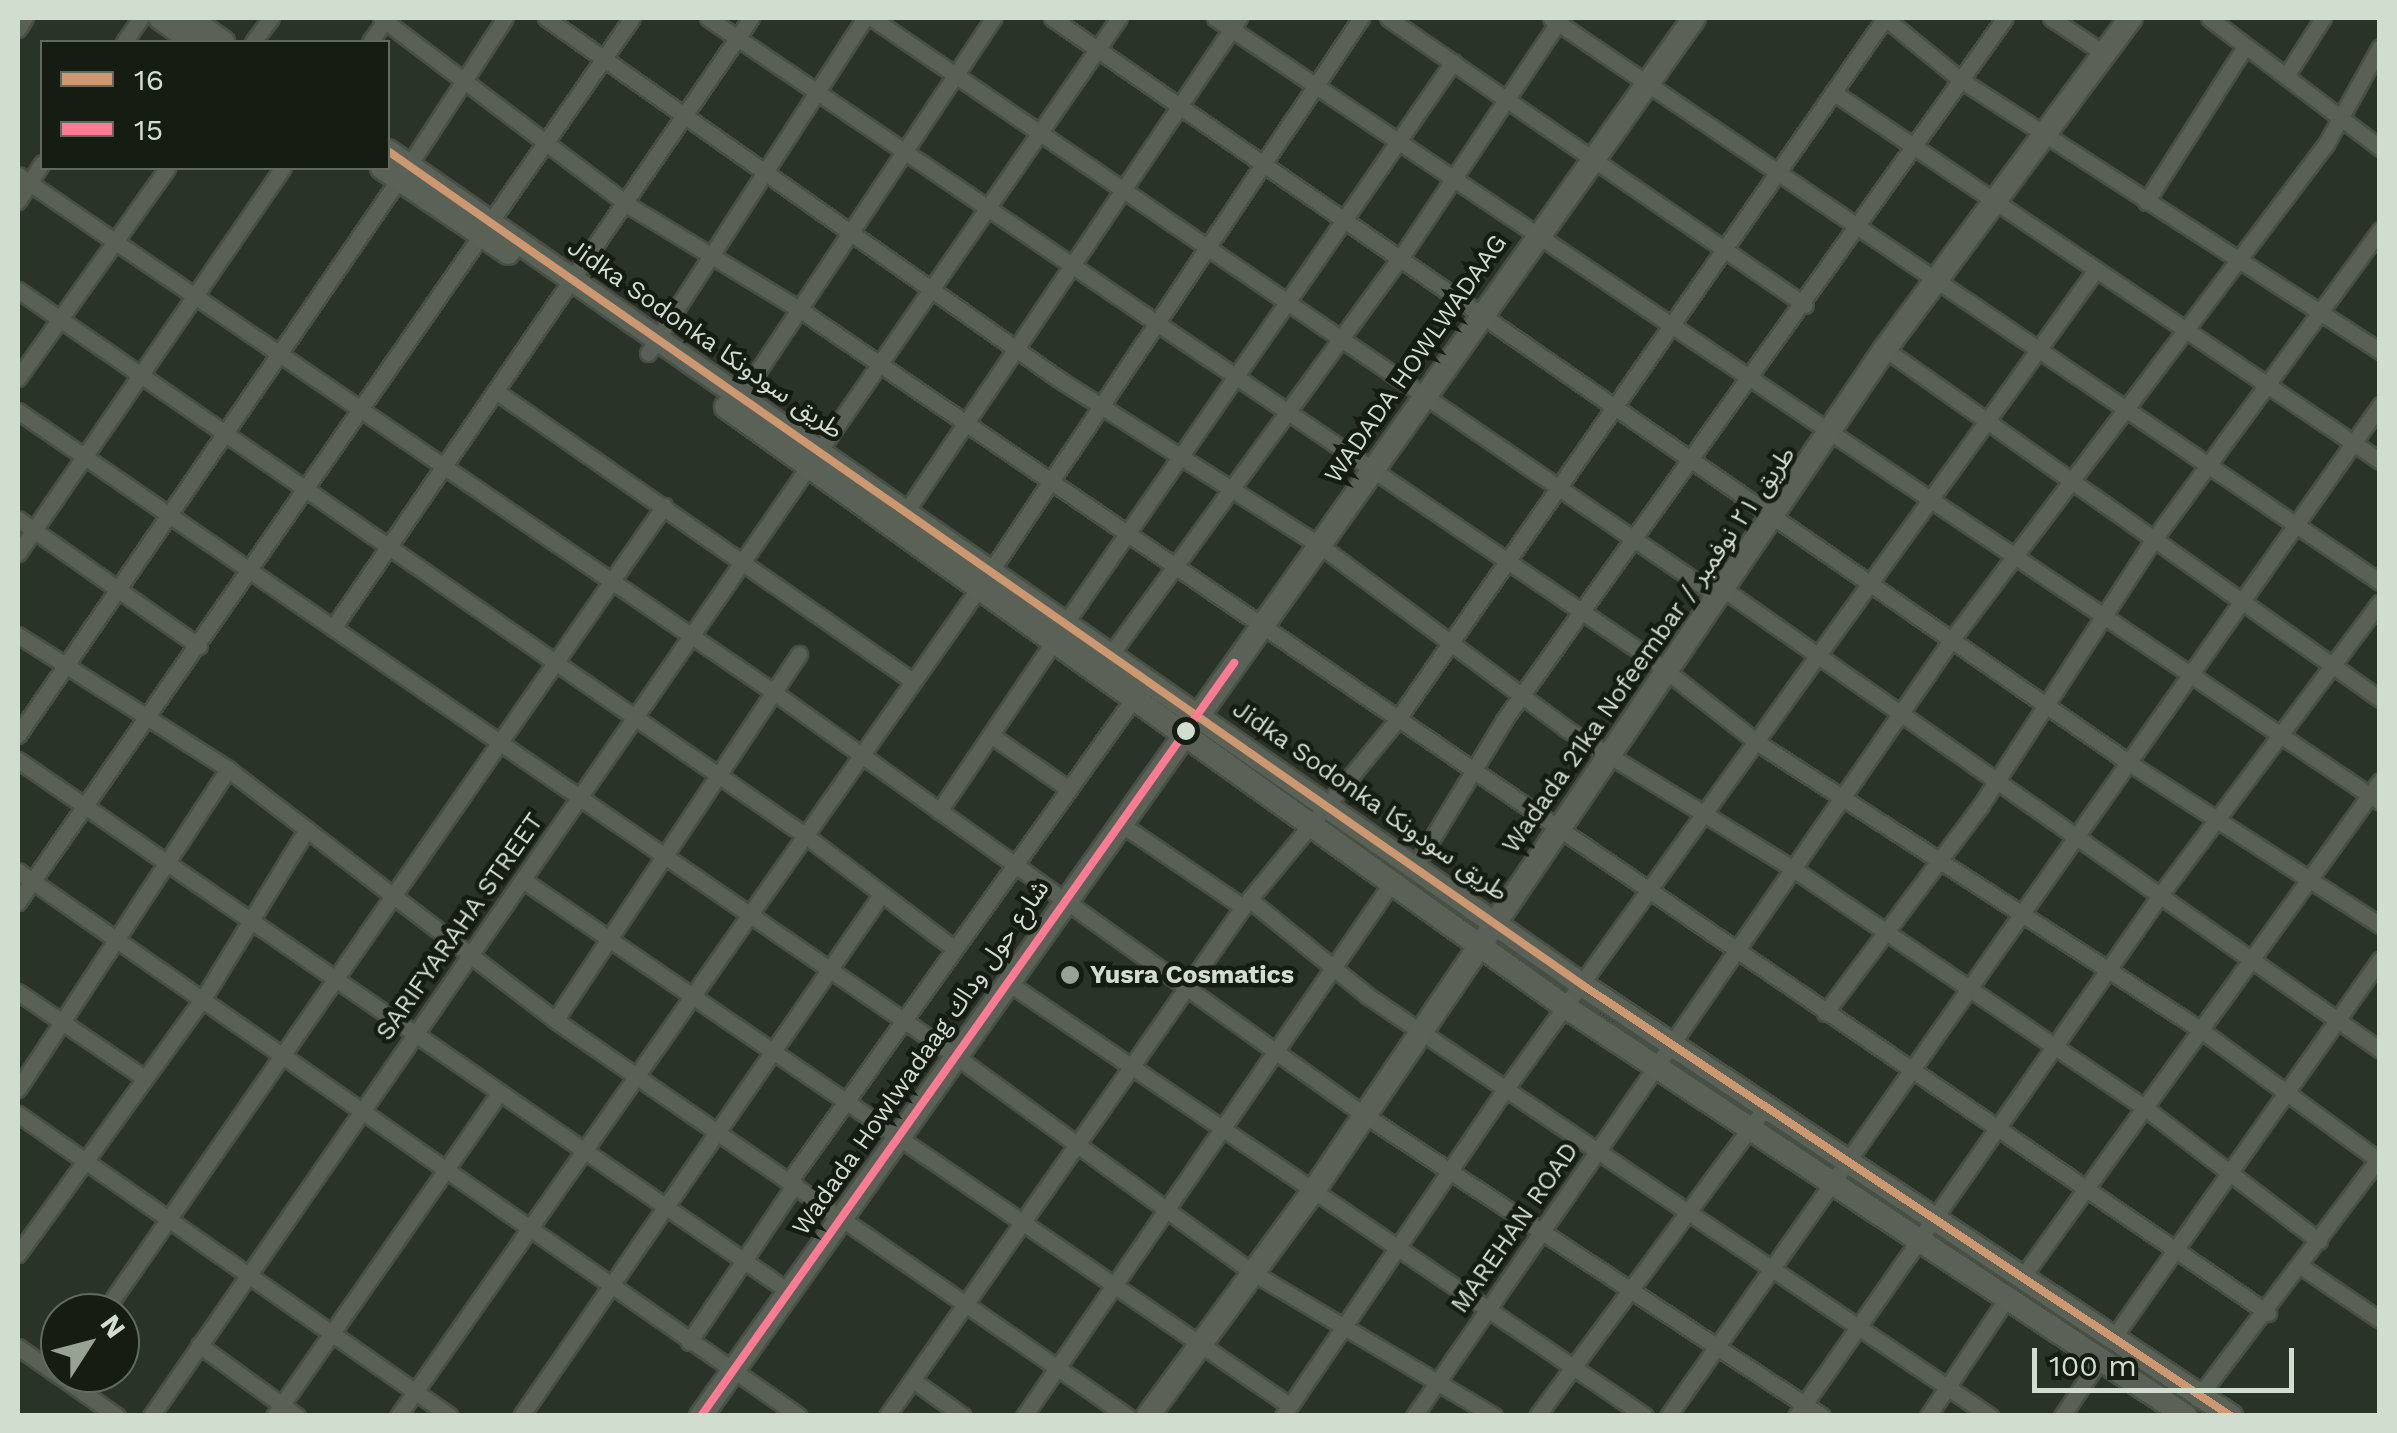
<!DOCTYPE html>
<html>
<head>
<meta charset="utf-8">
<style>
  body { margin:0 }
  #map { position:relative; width:2397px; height:1433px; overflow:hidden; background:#2a3328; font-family:"Work Sans","Noto Sans Arabic",sans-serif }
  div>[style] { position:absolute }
  .roads { filter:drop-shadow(2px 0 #485046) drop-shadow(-2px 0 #485046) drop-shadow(0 2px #485046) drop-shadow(0 -2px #485046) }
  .street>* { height:15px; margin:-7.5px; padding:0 7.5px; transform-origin:7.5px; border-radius:7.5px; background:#596157 }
  .secondary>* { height:22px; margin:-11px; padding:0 11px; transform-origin:11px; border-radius:11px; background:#5a6257 }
  .bus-1>* { height:8px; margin:-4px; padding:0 4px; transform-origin:4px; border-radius:4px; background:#cd976f }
  .bus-2>* { height:8px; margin:-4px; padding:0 4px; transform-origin:4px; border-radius:4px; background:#fe7a93 }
  .dots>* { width:28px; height:28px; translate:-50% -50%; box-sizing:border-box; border:5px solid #151d13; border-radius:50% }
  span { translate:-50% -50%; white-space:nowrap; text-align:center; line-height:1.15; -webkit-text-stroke:9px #151d13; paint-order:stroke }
  .street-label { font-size:25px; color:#d1ddcf }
  .poi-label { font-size:25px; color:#d1ddcf; font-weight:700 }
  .left { translate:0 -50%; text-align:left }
  .frame { position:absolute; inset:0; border:20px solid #d1ddcf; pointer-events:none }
  .legend { position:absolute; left:40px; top:40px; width:350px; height:130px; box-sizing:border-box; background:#151d13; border:2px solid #606a5e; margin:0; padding:12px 18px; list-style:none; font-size:30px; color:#d1ddcf }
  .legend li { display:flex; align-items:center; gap:20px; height:50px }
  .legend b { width:50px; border:2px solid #606a5e }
  .north { position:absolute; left:40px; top:1293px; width:100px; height:100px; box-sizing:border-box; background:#151d13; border:2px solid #606a5e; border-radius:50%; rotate:54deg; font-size:28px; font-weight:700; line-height:40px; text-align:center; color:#d1ddcf }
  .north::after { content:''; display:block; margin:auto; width:35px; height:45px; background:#97a295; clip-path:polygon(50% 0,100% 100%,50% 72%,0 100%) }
  .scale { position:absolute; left:2032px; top:1348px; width:262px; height:45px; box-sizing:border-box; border:5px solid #d1ddcf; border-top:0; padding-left:12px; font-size:30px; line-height:35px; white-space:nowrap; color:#d1ddcf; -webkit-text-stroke:8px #151d13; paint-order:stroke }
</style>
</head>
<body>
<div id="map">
  <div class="roads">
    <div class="street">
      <div style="left:381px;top:18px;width:310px;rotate:37.1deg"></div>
      <div style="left:628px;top:205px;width:197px;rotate:31.3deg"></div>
      <div style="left:796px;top:307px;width:1783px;rotate:34.35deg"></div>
      <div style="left:546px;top:18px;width:625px;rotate:35.16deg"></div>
      <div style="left:1057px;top:378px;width:311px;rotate:32.5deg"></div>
      <div style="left:1319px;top:545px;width:307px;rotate:36.6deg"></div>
      <div style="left:1565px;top:728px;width:267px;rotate:31.7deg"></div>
      <div style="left:1792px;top:868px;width:427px;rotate:34.2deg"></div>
      <div style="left:2145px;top:1108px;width:219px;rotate:37.4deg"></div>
      <div style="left:708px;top:18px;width:1139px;rotate:34.19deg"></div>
      <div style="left:1650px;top:658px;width:137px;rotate:38.2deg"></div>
      <div style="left:1758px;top:743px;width:524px;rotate:32.93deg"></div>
      <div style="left:2198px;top:1028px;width:222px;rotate:36.2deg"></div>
      <div style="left:872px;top:18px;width:1027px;rotate:34.37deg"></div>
      <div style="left:1052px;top:18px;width:1312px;rotate:34.66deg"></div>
      <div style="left:2131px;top:764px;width:297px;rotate:32.9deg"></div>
      <div style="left:1215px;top:18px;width:1404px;rotate:33.94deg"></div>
      <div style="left:1388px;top:18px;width:506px;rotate:34.54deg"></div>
      <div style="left:1551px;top:18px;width:1003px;rotate:34.23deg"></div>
      <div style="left:1885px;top:18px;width:98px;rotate:39.2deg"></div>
      <div style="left:1961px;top:80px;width:499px;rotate:32.9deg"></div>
      <div style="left:2051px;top:18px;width:65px;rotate:33.7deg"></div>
      <div style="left:2209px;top:18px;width:215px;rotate:37.2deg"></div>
      <div style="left:18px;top:29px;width:13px;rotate:-58deg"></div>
      <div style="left:124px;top:42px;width:29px;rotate:-55deg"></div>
      <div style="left:253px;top:42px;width:30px;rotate:-53deg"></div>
      <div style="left:370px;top:42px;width:29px;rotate:-55deg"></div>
      <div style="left:2286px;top:76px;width:69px;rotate:-57.5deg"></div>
      <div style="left:1833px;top:92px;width:660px;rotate:34deg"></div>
      <div style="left:409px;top:165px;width:176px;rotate:-56.9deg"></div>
      <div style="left:18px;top:175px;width:917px;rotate:34.38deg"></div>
      <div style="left:775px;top:693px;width:723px;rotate:35.6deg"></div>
      <div style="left:1363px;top:1114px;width:549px;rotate:33.34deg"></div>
      <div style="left:18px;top:201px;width:45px;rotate:-57.7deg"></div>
      <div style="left:2146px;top:202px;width:183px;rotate:-57.5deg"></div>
      <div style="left:18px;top:290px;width:954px;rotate:34.71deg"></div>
      <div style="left:802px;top:833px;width:188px;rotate:37.2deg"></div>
      <div style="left:1885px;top:349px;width:606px;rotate:35.26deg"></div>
      <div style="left:648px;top:353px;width:399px;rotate:-57.1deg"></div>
      <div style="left:18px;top:378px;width:257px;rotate:-54.6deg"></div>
      <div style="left:497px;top:392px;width:503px;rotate:34.8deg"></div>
      <div style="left:740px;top:398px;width:457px;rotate:-56.3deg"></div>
      <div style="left:18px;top:411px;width:1140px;rotate:34.53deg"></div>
      <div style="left:957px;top:1057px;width:369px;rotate:36.1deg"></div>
      <div style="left:1255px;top:1274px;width:278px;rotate:30.7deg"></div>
      <div style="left:905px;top:513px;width:597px;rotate:-55.99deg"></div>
      <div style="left:18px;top:519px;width:221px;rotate:35.1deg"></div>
      <div style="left:18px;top:553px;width:467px;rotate:-55.5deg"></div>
      <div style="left:1726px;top:591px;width:799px;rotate:35.06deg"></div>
      <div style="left:1066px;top:622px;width:681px;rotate:-55.35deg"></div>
      <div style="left:335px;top:625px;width:736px;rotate:-55.58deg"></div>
      <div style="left:18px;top:635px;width:249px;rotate:32.5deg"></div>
      <div style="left:228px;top:769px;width:412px;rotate:37.5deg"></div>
      <div style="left:555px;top:1020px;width:696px;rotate:34.7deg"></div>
      <div style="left:1111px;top:654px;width:492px;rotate:-53.9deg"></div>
      <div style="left:1401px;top:257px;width:288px;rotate:-56.2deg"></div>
      <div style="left:18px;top:735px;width:674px;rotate:-55.58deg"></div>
      <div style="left:992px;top:736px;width:90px;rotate:34.6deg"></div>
      <div style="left:18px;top:760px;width:935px;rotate:34.59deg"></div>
      <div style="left:939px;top:811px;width:205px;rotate:-55.9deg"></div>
      <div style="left:1121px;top:824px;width:148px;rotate:34.2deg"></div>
      <div style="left:1416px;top:865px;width:170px;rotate:-58.7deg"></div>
      <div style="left:1504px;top:720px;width:862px;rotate:-54.49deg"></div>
      <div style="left:18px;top:871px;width:952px;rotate:34.91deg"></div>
      <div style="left:523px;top:880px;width:929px;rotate:34.43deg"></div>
      <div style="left:1250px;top:900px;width:152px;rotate:39.1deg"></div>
      <div style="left:1368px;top:996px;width:751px;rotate:34.03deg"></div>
      <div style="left:18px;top:902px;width:1076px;rotate:-55.22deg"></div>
      <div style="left:1010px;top:984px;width:768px;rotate:34.23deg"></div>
      <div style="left:18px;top:992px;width:151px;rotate:34.2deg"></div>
      <div style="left:1825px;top:1013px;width:260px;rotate:-53.1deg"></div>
      <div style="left:1981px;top:805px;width:317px;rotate:-57deg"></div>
      <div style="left:2154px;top:539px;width:383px;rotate:-53.8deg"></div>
      <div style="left:555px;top:1020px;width:440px;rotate:-56.3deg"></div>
      <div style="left:18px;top:1089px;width:383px;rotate:-56.7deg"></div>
      <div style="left:18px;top:1114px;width:527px;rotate:34.96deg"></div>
      <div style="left:790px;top:1180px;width:592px;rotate:-54.48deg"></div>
      <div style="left:18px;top:1254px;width:317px;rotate:-54.1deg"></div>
      <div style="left:204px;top:997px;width:197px;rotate:-58.5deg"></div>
      <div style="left:2302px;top:1267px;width:94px;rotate:34.2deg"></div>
      <div style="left:2023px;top:1276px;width:610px;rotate:-54.2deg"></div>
      <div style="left:113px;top:1299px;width:966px;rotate:-55.21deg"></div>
      <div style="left:2113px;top:1338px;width:463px;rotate:-54.8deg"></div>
      <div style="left:689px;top:1342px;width:190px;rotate:-56.1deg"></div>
      <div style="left:199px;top:1345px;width:121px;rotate:35.9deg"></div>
      <div style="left:18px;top:1347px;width:121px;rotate:34.9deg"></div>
      <div style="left:914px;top:1381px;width:60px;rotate:35.5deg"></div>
      <div style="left:2197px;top:1399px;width:303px;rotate:-52.9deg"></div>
      <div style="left:151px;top:1416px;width:1700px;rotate:-55.3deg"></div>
      <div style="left:274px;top:1416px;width:391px;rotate:-55.1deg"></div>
      <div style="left:398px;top:1416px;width:1031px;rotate:-54.95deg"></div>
      <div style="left:990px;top:572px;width:667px;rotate:-56.19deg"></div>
      <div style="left:521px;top:1416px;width:633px;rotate:-55.36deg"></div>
      <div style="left:887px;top:1416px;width:621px;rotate:-55.03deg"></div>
      <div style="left:1243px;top:907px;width:237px;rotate:-50.5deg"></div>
      <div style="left:1394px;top:724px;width:860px;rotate:-55.18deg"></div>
      <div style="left:1024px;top:1416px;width:650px;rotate:-55.41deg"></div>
      <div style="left:1283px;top:1416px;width:402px;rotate:-55.8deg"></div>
      <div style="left:1509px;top:1084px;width:1002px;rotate:-54.22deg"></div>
      <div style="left:1414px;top:1416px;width:945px;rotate:-55.3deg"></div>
      <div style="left:1952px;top:639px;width:620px;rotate:-52.93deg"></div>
      <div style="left:2326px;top:144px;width:111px;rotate:-60.9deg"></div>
      <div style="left:1537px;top:1416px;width:385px;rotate:-53.5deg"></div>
      <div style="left:1668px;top:1416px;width:1237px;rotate:-54.84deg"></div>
      <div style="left:1796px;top:1416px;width:641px;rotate:-55.04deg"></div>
      <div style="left:2163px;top:891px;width:361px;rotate:-53.1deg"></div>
      <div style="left:1928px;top:1416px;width:138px;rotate:-56.2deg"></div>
      <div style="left:2062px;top:1416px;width:66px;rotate:-56.1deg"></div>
    </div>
    <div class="secondary">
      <div style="left:160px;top:18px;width:42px;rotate:35.2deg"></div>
      <div style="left:189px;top:18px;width:42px;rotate:35.2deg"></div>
      <div style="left:388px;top:151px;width:1459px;rotate:34.92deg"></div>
      <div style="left:1584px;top:986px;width:777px;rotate:33.61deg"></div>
      <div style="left:382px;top:168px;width:152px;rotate:34deg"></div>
      <div style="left:726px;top:407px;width:1034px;rotate:35.55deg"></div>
      <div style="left:1567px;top:1008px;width:741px;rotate:33.39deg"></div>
      <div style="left:701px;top:1416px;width:1715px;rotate:-54.61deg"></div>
      <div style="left:1148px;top:1416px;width:277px;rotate:-53.7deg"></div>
      <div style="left:1312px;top:1193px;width:1020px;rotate:-55.83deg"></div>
      <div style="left:1885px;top:349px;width:412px;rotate:-53.4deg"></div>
    </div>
  </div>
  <div class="bus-1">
    <div style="left:388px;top:151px;width:1459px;rotate:34.92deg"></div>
    <div style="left:1584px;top:986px;width:777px;rotate:33.61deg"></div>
  </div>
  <div class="bus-2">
    <div style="left:701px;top:1416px;width:923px;rotate:-54.71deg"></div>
  </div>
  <div class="dots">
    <div style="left:1186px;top:731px;background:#d1ddcf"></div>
    <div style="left:1070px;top:975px;background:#97a295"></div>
  </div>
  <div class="street-label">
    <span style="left:705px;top:339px;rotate:35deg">Jidka Sodonka طريق سودونكا</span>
    <span style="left:1416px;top:359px;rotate:-55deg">WADADA HOWLWADAAG</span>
    <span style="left:1649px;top:650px;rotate:-55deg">Wadada 21ka Nofeembar / طريق ٢١ نوفمبر</span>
    <span style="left:1370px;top:801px;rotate:35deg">Jidka Sodonka طريق سودونكا</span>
    <span style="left:460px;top:927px;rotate:-55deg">SARIFYARAHA STREET</span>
    <span style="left:921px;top:1058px;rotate:-55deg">Wadada Howlwadaag شارع حول وداك</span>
    <span style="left:1515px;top:1228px;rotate:-55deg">MAREHAN ROAD</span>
  </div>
  <div class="poi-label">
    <span class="left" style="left:1090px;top:975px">Yusra Cosmatics</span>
  </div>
  <div class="frame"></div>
  <ul class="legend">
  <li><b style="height:12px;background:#cd976f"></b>16</li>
  <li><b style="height:12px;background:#fe7a93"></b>15</li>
  </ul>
  <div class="north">N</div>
  <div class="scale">100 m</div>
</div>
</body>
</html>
